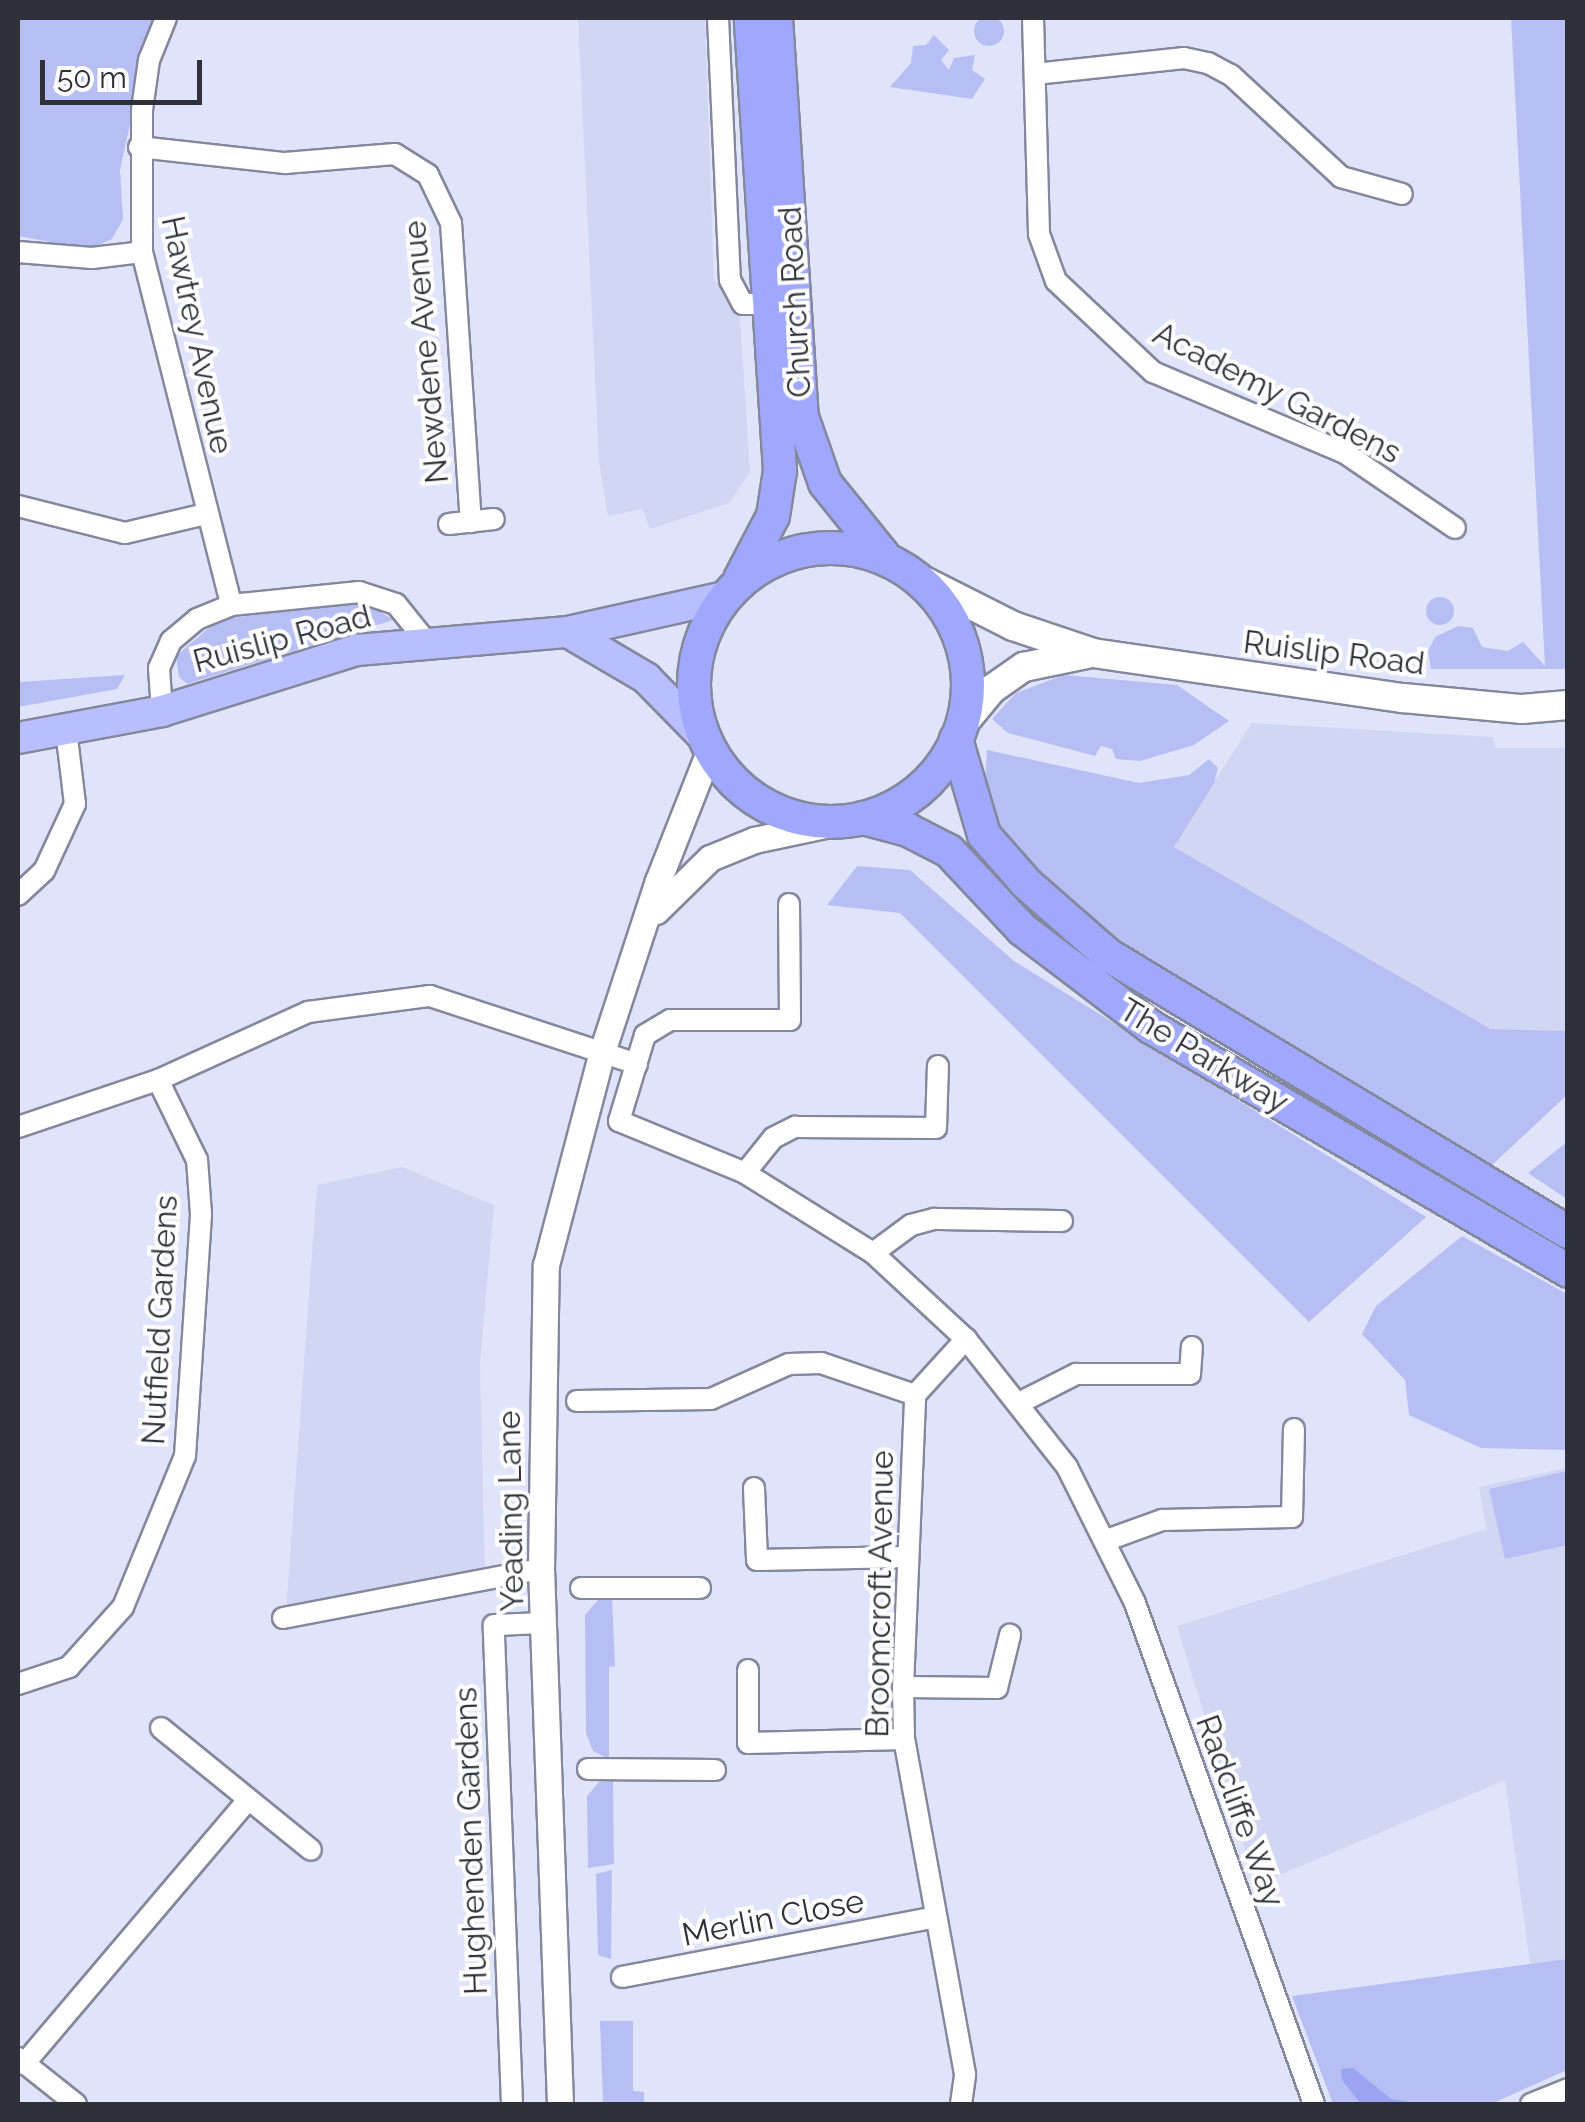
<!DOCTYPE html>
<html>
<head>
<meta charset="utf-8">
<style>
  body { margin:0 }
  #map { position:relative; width:1585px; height:2122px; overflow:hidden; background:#e0e4fb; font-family:Raleway,sans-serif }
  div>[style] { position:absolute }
  .built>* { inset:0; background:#d1d7f3 }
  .green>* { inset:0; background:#b6bef3 }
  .round { border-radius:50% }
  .water>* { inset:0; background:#9aa4f2 }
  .roads { filter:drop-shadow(2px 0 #84889c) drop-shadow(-2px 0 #84889c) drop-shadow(0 2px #84889c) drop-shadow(0 -2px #84889c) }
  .minor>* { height:20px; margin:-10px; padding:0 10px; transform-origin:10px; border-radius:10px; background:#fff }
  .tertiary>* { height:25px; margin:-12.5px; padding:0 12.5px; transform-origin:12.5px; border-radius:12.5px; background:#fff }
  .secondary>* { height:28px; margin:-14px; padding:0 14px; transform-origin:14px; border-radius:14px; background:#fff }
  .primary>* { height:30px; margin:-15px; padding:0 15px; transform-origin:15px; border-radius:15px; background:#b8befe }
  .trunk>* { height:32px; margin:-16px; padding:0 16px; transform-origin:16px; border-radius:16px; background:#a0a8fe }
  .trunk>.ring { margin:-16px; padding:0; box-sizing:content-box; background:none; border:32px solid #a0a8fe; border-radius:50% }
  span { translate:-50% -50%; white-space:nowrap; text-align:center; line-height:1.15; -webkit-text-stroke:8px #fff; paint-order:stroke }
  .street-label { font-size:32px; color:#2f3039 }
  .frame { position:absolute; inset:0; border:20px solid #2f3039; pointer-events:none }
  .scale { position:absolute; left:40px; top:60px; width:162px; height:45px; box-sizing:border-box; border:5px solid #2f3039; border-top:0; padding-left:12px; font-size:30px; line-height:35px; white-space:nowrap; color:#2f3039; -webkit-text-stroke:8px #fff; paint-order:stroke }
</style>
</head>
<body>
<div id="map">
  <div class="built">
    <div style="clip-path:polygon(578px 18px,705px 18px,714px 279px,740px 318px,750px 472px,729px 503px,650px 529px,642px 509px,608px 516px,599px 462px)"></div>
    <div style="clip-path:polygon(1252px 723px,1493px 737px,1495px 748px,1567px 748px,1567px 1031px,1491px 1029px,1173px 846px)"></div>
    <div style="clip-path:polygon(402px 1167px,494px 1205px,480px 1364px,485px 1576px,286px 1611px,317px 1185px)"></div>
    <div style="clip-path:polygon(1567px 1468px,1567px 1959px,1530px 1964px,1505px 1780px,1256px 1885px,1177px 1626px,1486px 1529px,1479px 1487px)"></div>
  </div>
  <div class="green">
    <div class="round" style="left:974px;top:16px;width:30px;height:30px"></div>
    <div style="clip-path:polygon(18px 18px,153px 18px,120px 170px,123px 219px,112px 239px,89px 249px,18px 236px)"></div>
    <div style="clip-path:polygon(1511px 18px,1567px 18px,1567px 669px,1431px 669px,1428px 651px,1435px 637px,1458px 626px,1473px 628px,1482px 647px,1508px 651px,1523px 642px,1545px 666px)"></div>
    <div style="clip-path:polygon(934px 35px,949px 50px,941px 60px,949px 70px,954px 58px,975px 55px,972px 70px,985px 79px,972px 99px,890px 87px,911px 63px,913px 46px,926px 45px)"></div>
    <div class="round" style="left:1426px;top:597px;width:28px;height:28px"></div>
    <div style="clip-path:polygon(362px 600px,393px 620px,187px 684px,179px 677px,176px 656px,218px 620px)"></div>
    <div style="clip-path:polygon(125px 675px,117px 689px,18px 707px,18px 682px)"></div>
    <div style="clip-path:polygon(1064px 675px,1177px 685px,1229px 721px,1194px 745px,1140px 761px,1116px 759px,1112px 749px,1101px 746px,1095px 756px,1008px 733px,992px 719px,1016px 693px)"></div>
    <div style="clip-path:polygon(987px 750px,1139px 783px,1189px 775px,1209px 759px,1218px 768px,1214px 783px,1174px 847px,1491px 1029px,1567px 1031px,1567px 1095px,1491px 1166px,1181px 995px,1024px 867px,984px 800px)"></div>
    <div style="clip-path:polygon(857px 866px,910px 870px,1014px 961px,1426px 1217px,1309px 1322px,900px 913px,827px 905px)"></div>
    <div style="clip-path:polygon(1567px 1142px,1568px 1142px,1567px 1199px,1528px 1173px)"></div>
    <div style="clip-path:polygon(1462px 1236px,1567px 1294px,1567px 1450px,1481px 1448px,1409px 1415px,1405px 1380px,1362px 1334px,1376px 1306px)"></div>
    <div style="clip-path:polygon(1567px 1471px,1567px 1545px,1505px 1559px,1489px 1489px)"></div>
    <div style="clip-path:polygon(612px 1599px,615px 1666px,609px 1667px,609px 1759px,593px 1751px,586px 1733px,585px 1615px,598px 1600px)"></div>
    <div style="clip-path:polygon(613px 1781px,614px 1864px,588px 1868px,587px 1796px,599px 1782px)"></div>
    <div style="clip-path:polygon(612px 1870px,611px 1959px,598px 1955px,596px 1874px)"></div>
    <div style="clip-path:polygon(1567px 1959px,1567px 2070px,1491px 2104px,1333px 2104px,1292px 1996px)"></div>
    <div style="clip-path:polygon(600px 2021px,633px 2021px,633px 2091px,644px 2092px,644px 2104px,603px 2104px)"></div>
  </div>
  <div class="water">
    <div style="clip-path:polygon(1353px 2068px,1391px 2099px,1421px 2104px,1361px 2104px,1342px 2080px,1341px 2069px)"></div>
  </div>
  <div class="roads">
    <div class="minor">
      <div style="left:166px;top:18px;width:45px;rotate:112deg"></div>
      <div style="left:149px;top:60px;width:50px;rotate:98deg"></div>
      <div style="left:142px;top:110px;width:142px;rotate:90deg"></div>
      <div style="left:142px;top:252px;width:364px;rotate:75.8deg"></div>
      <div style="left:718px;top:18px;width:262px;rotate:87.4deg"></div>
      <div style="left:730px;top:280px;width:27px;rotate:62deg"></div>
      <div style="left:743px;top:304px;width:22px"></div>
      <div style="left:1033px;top:18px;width:216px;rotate:88.4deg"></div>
      <div style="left:1039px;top:234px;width:50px;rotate:70.1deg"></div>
      <div style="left:1056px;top:281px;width:133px;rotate:43.2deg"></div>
      <div style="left:1153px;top:372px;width:208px;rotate:22.9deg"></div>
      <div style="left:1345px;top:453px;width:133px;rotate:34.3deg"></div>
      <div style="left:1035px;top:74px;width:150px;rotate:-6.1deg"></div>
      <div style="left:1184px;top:58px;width:25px;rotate:12deg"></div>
      <div style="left:1208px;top:63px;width:26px;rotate:28deg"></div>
      <div style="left:1231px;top:75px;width:150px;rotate:42.8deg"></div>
      <div style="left:1341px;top:177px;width:63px;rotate:15.6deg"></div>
      <div style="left:139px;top:147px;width:147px;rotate:6.3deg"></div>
      <div style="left:285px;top:163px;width:110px;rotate:-4.7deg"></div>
      <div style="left:395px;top:154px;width:39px;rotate:32deg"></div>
      <div style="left:428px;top:175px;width:53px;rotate:64.4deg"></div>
      <div style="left:451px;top:223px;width:300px;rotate:86.2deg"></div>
      <div style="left:18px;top:252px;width:74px;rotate:4.6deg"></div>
      <div style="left:92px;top:258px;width:50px;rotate:-6.8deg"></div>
      <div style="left:18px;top:506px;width:110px;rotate:14.2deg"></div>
      <div style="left:125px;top:533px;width:83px;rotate:-13.2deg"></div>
      <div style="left:449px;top:524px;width:45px;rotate:-6.3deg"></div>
      <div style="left:162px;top:711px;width:43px;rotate:-94deg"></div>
      <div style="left:159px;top:668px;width:30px;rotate:-66deg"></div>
      <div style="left:171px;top:641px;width:34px;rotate:-40deg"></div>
      <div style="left:197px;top:619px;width:37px;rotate:-22deg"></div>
      <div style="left:231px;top:605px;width:129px;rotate:-5.8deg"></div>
      <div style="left:359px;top:592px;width:39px;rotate:18deg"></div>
      <div style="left:396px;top:604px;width:46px;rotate:51.1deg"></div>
      <div style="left:18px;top:895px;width:35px;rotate:-43deg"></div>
      <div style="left:44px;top:871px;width:74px;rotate:-65.2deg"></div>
      <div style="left:75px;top:804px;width:75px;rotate:-96.9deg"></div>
      <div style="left:789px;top:904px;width:116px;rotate:89.5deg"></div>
      <div style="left:790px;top:1020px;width:120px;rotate:180deg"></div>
      <div style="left:670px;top:1020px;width:29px;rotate:149deg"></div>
      <div style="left:645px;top:1035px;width:90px;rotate:106.8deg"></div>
      <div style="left:619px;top:1121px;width:136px;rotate:22.4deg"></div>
      <div style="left:745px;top:1173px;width:151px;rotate:32deg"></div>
      <div style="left:873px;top:1253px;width:127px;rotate:42.8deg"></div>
      <div style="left:966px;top:1339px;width:163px;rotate:51.7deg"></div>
      <div style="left:1067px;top:1467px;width:152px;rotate:63.4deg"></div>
      <div style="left:1135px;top:1603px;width:532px;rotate:70.34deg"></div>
      <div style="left:18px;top:1127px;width:148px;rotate:-18.6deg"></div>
      <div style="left:158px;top:1080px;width:165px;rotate:-24.4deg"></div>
      <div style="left:308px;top:1012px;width:123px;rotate:-7.5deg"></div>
      <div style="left:430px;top:996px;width:218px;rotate:18.2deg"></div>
      <div style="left:745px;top:1173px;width:45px;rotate:-51.3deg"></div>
      <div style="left:773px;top:1138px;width:25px;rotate:-27deg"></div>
      <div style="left:795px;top:1127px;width:141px;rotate:0.4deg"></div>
      <div style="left:936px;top:1128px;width:62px;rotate:-88.2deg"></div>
      <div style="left:873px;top:1253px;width:47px;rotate:-36.4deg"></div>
      <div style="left:911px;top:1225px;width:24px;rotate:-15deg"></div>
      <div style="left:934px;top:1219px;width:128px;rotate:0.9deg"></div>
      <div style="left:577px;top:1401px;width:134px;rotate:-0.9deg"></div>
      <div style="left:711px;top:1399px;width:85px;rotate:-24.2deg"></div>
      <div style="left:789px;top:1364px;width:32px;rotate:-2deg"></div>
      <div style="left:821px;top:1363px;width:99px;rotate:18.8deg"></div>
      <div style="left:1021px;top:1402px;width:62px;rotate:-27deg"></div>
      <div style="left:1076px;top:1374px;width:114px"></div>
      <div style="left:1190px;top:1374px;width:27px;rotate:-86deg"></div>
      <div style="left:754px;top:1488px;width:72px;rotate:87.6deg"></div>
      <div style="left:757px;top:1560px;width:149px;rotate:-1.2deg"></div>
      <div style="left:1107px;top:1540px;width:59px;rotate:-20deg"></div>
      <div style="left:1162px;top:1520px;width:130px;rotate:-1.3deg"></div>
      <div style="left:1292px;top:1517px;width:88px;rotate:-88.7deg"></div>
      <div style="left:581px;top:1588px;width:119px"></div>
      <div style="left:283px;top:1618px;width:263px;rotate:-10.8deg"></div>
      <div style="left:748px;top:1670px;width:73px;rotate:90deg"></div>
      <div style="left:748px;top:1743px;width:156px;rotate:-1.5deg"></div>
      <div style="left:18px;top:1684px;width:54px;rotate:-18.4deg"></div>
      <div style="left:69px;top:1667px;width:81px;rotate:-48deg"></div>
      <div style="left:123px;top:1607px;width:163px;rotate:-67.7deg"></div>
      <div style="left:185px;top:1456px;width:243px;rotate:-86.2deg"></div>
      <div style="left:201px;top:1214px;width:54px;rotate:-94.2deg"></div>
      <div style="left:197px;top:1160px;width:89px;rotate:-116deg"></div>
      <div style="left:903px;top:1687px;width:94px;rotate:0.6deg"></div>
      <div style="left:997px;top:1688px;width:55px;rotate:-76.2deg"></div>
      <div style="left:161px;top:1728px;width:193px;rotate:39.1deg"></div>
      <div style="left:588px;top:1769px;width:127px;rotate:0.5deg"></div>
      <div style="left:622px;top:1977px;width:320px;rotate:-10.8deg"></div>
      <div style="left:18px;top:2058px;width:74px;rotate:38.4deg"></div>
      <div style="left:24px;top:2064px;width:346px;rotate:-49.7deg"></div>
      <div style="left:512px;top:2104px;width:479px;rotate:-92.2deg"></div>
      <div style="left:494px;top:1625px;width:50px;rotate:-2.3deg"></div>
      <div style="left:961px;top:2104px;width:30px;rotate:-82deg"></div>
      <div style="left:965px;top:2074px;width:341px;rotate:-100.3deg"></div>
      <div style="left:904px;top:1739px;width:52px;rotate:-91.1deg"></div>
      <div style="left:903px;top:1687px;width:292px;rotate:-87.6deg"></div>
      <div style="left:915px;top:1395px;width:76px;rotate:-47.7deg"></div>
      <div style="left:1531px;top:2104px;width:40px;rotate:-22deg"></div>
    </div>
    <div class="tertiary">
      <div style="left:656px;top:911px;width:76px;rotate:-44.5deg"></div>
      <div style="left:710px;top:858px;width:48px;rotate:-22.2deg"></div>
      <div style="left:754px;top:840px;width:87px;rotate:-12deg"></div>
      <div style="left:560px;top:2104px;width:535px;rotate:-92.03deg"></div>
      <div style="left:541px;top:1569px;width:304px;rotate:-89.1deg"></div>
      <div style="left:546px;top:1265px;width:217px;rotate:-75.3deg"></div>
      <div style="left:601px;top:1055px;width:183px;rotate:-71.9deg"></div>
      <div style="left:658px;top:881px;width:142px;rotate:-68.5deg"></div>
    </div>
    <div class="secondary">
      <div style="left:914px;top:576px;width:111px;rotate:26.8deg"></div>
      <div style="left:1013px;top:626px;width:84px;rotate:18.6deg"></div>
      <div style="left:1093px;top:653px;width:313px;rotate:8.3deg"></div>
      <div style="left:1403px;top:698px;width:120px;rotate:5.3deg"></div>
      <div style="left:1522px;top:709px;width:46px;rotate:-5deg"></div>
      <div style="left:962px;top:725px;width:47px;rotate:-50.2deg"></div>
      <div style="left:992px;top:689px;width:39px;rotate:-35deg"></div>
      <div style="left:1024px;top:667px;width:64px;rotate:-11.7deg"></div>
    </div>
    <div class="primary">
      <div style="left:568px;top:632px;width:91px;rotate:30.5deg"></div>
      <div style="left:646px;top:678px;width:83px;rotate:45.5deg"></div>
      <div style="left:18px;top:738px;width:147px;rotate:-10.6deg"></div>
      <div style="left:162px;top:711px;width:204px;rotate:-17.4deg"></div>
      <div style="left:357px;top:650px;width:212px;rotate:-4.9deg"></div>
      <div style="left:568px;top:632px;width:161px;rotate:-12.6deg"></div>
    </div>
    <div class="trunk">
      <div style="left:776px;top:18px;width:400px;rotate:86.3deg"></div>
      <div style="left:802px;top:417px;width:70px;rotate:70.8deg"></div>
      <div style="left:825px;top:483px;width:94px;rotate:51.1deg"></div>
      <div class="ring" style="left:694px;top:548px;width:242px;height:242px"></div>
      <div style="left:740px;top:579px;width:71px;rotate:-62.4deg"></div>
      <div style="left:773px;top:516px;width:46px;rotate:-81.2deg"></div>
      <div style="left:780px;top:471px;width:454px;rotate:-93.7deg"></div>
      <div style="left:956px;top:739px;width:100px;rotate:73.7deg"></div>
      <div style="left:984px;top:835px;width:65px;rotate:48.7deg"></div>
      <div style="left:1027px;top:884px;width:108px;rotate:41.2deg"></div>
      <div style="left:1108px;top:955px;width:537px;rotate:31.06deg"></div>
      <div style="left:863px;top:818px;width:47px;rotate:14.9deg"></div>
      <div style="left:908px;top:830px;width:46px;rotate:27.1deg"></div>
      <div style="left:949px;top:851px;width:108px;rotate:46.9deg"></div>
      <div style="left:1023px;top:930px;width:161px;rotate:37.2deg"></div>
      <div style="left:1151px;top:1027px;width:483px;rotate:30.3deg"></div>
    </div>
  </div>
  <div class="street-label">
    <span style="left:795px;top:302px;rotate:-93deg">Church Road</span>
    <span style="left:197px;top:335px;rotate:78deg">Hawtrey Avenue</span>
    <span style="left:426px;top:352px;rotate:-95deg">Newdene Avenue</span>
    <span style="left:1277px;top:393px;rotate:27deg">Academy Gardens</span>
    <span style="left:282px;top:639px;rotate:-15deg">Ruislip Road</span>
    <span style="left:1334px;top:653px;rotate:7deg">Ruislip Road</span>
    <span style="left:1204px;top:1056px;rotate:31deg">The Parkway</span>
    <span style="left:160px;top:1320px;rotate:-87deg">Nutfield Gardens</span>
    <span style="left:511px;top:1511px;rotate:-91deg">Yeading Lane</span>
    <span style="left:880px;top:1594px;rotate:-89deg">Broomcroft Avenue</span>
    <span style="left:1240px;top:1811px;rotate:70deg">Radcliffe Way</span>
    <span style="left:471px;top:1841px;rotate:-92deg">Hughenden Gardens</span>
    <span style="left:773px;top:1918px;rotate:-11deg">Merlin Close</span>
  </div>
  <div class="frame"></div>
  <div class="scale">50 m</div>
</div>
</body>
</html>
